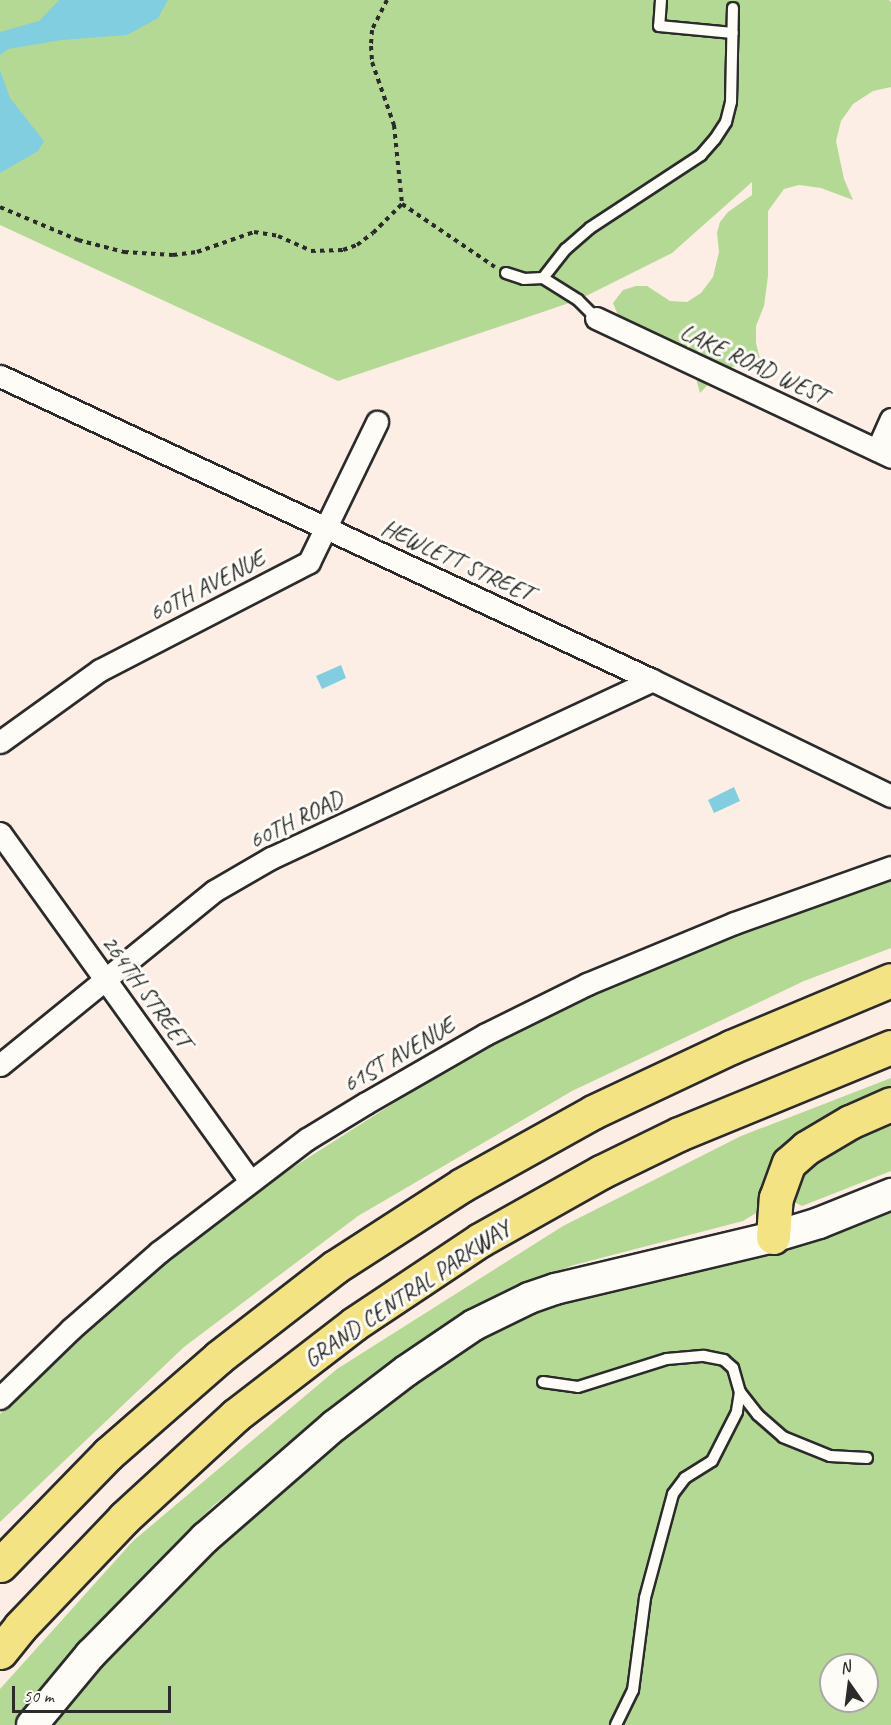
<!DOCTYPE html>
<html>
<head>
<meta charset="utf-8">
<style>
  body { margin:0 }
  #map { position:relative; width:891px; height:1725px; overflow:hidden; background:#fceee5; font-family:Caveat,sans-serif }
  div>[style] { position:absolute }
  .green>* { inset:0; background:#b4d994 }
  .water>* { inset:0; background:#80cedf }
  .path>* { height:4px; margin-top:-2px; transform-origin:0; background:repeating-linear-gradient(90deg,#2b2b2b 0 4.5px,transparent 0 9px) }
  .roads { filter:drop-shadow(2px 0 #2b2b2b) drop-shadow(-2px 0 #2b2b2b) drop-shadow(0 2px #2b2b2b) drop-shadow(0 -2px #2b2b2b) }
  .lane>* { height:10px; margin:-5px; padding:0 5px; transform-origin:5px; border-radius:5px; background:#fdfcf7 }
  .street>* { height:21px; margin:-10.5px; padding:0 10.5px; transform-origin:10.5px; border-radius:10.5px; background:#fdfcf7 }
  .secondary>* { height:30px; margin:-15px; padding:0 15px; transform-origin:15px; border-radius:15px; background:#fdfcf7 }
  .highway>* { height:33px; margin:-16.5px; padding:0 16.5px; transform-origin:16.5px; border-radius:16.5px; background:#f4e382 }
  span { translate:-50% -50%; white-space:nowrap; text-align:center; line-height:1.15; -webkit-text-stroke:6px #fdfcf7; paint-order:stroke }
  .street-label { font-size:24px; color:#2b2b2b }
  .north { position:absolute; left:819px; top:1653px; width:60px; height:60px; box-sizing:border-box; background:#fdfcf7; border:2px solid #a9a8a5; border-radius:50%; rotate:346deg; font-size:16px; font-weight:700; line-height:24px; text-align:center; color:#2b2b2b }
  .north::after { content:''; display:block; margin:auto; width:21px; height:27px; background:#2b2b2b; clip-path:polygon(50% 0,100% 100%,50% 72%,0 100%) }
  .scale { position:absolute; left:12px; top:1686px; width:159px; height:27px; box-sizing:border-box; border:3px solid #2b2b2b; border-top:0; padding-left:8px; font-size:18px; line-height:21px; white-space:nowrap; color:#2b2b2b; -webkit-text-stroke:4px #fdfcf7; paint-order:stroke }
</style>
</head>
<body>
<div id="map">
  <div class="green">
    <div style="clip-path:polygon(0 0,889px 0,891px 2px,891px 87px,873px 91px,853px 104px,841px 121px,836px 141px,844px 179px,853px 200px,821px 188px,799px 185px,784px 189px,768px 211px,768px 276px,764px 306px,756px 326px,756px 343px,760px 359px,722px 370px,700px 393px,694px 371px,645px 331px,618px 315px,613px 303px,623px 290px,636px 286px,647px 286px,670px 301px,687px 302px,701px 293px,713px 277px,719px 252px,717px 233px,720px 222px,728px 212px,752px 195px,752px 182px,672px 253px,578px 300px,338px 381px,0 225px)"></div>
    <div style="clip-path:polygon(891px 875px,891px 948px,804px 981px,572px 1091px,358px 1216px,184px 1347px,0 1522px,0 1414px,94px 1321px,267px 1184px,469px 1055px,613px 984px,756px 922px)"></div>
    <div style="clip-path:polygon(891px 1078px,891px 1090px,801px 1134px,772px 1158px,756px 1213px,743px 1221px,574px 1265px,503px 1291px,426px 1337px,213px 1506px,90px 1630px,13px 1725px,0 1725px,0 1689px,133px 1541px,337px 1369px,563px 1226px,741px 1136px)"></div>
    <div style="clip-path:polygon(891px 1115px,891px 1171px,802px 1206px,788px 1199px,807px 1159px)"></div>
    <div style="clip-path:polygon(evenodd,891px 1194px,891px 1725px,32px 1725px,91px 1654px,474px 1325px,891px 1194px,831px 1665px,867px 1665px,867px 1701px,831px 1701px,831px 1665px)"></div>
  </div>
  <div class="water">
    <div style="clip-path:polygon(59px 0,168px 0,158px 18px,127px 35px,61px 40px,8px 49px,0 55px,0 32px,39px 21px)"></div>
    <div style="clip-path:polygon(0 70px,10px 98px,44px 141px,38px 151px,0 173px)"></div>
    <div style="clip-path:polygon(341px 665px,346px 678px,322px 689px,316px 676px)"></div>
    <div style="clip-path:polygon(734px 787px,740px 801px,714px 813px,708px 800px)"></div>
  </div>
  <div class="path">
    <div style="left:387px;top:0;width:34px;rotate:117deg"></div>
    <div style="left:372px;top:30px;width:16px;rotate:94deg"></div>
    <div style="left:371px;top:46px;width:16px;rotate:86deg"></div>
    <div style="left:372px;top:62px;width:67px;rotate:70.8deg"></div>
    <div style="left:394px;top:125px;width:79px;rotate:84.2deg"></div>
    <div style="left:0;top:207px;width:85px;rotate:22.9deg"></div>
    <div style="left:78px;top:240px;width:48px;rotate:14.6deg"></div>
    <div style="left:124px;top:252px;width:49px;rotate:3.5deg"></div>
    <div style="left:173px;top:255px;width:24px;rotate:-7deg"></div>
    <div style="left:197px;top:252px;width:60px;rotate:-19.3deg"></div>
    <div style="left:254px;top:232px;width:24px;rotate:9deg"></div>
    <div style="left:278px;top:236px;width:36px;rotate:24deg"></div>
    <div style="left:311px;top:251px;width:32px;rotate:-2deg"></div>
    <div style="left:343px;top:250px;width:15px;rotate:-20deg"></div>
    <div style="left:357px;top:245px;width:20px;rotate:-37deg"></div>
    <div style="left:373px;top:233px;width:41px;rotate:-45deg"></div>
    <div style="left:402px;top:204px;width:112px;rotate:34.1deg"></div>
  </div>
  <div class="roads">
    <div class="lane">
      <div style="left:661px;top:0;width:26px;rotate:94deg"></div>
      <div style="left:659px;top:26px;width:74px;rotate:5.4deg"></div>
      <div style="left:506px;top:273px;width:19px;rotate:18deg"></div>
      <div style="left:524px;top:279px;width:19px;rotate:-3deg"></div>
      <div style="left:543px;top:278px;width:41px;rotate:32.2deg"></div>
      <div style="left:578px;top:300px;width:25px;rotate:45deg"></div>
      <div style="left:543px;top:278px;width:37px;rotate:-52deg"></div>
      <div style="left:566px;top:249px;width:32px;rotate:-41deg"></div>
      <div style="left:590px;top:228px;width:133px;rotate:-33.3deg"></div>
      <div style="left:701px;top:155px;width:21px;rotate:-49deg"></div>
      <div style="left:715px;top:139px;width:20px;rotate:-57deg"></div>
      <div style="left:726px;top:122px;width:21px;rotate:-76deg"></div>
      <div style="left:731px;top:102px;width:94px;rotate:-88.8deg"></div>
      <div style="left:543px;top:1382px;width:35px;rotate:8deg"></div>
      <div style="left:578px;top:1387px;width:93px;rotate:-17.5deg"></div>
      <div style="left:667px;top:1359px;width:37px;rotate:-5deg"></div>
      <div style="left:704px;top:1356px;width:20px;rotate:11deg"></div>
      <div style="left:724px;top:1360px;width:12px;rotate:42deg"></div>
      <div style="left:733px;top:1368px;width:25px;rotate:74deg"></div>
      <div style="left:740px;top:1392px;width:20px;rotate:99deg"></div>
      <div style="left:737px;top:1412px;width:55px;rotate:117deg"></div>
      <div style="left:712px;top:1461px;width:32px;rotate:148deg"></div>
      <div style="left:685px;top:1478px;width:20px;rotate:127deg"></div>
      <div style="left:673px;top:1494px;width:108px;rotate:105.1deg"></div>
      <div style="left:645px;top:1598px;width:93px;rotate:97.4deg"></div>
      <div style="left:633px;top:1690px;width:39px;rotate:116deg"></div>
      <div style="left:740px;top:1392px;width:29px;rotate:52deg"></div>
      <div style="left:758px;top:1415px;width:33px;rotate:41deg"></div>
      <div style="left:783px;top:1437px;width:51px;rotate:22deg"></div>
      <div style="left:830px;top:1456px;width:37px;rotate:3deg"></div>
    </div>
    <div class="street">
      <div style="left:596px;top:318px;width:326px;rotate:25.2deg"></div>
      <div style="left:0;top:376px;width:719px;rotate:25deg"></div>
      <div style="left:652px;top:680px;width:266px;rotate:25.9deg"></div>
      <div style="left:877px;top:450px;width:34px;rotate:-66deg"></div>
      <div style="left:0;top:742px;width:123px;rotate:-35.8deg"></div>
      <div style="left:100px;top:670px;width:235px;rotate:-27.3deg"></div>
      <div style="left:309px;top:562px;width:156px;rotate:-64.1deg"></div>
      <div style="left:0;top:833px;width:428px;rotate:54.3deg"></div>
      <div style="left:0;top:1065px;width:276px;rotate:-39.1deg"></div>
      <div style="left:214px;top:891px;width:66px;rotate:-30.1deg"></div>
      <div style="left:271px;top:858px;width:421px;rotate:-25deg"></div>
      <div style="left:0;top:1398px;width:99px;rotate:-44.2deg"></div>
      <div style="left:71px;top:1329px;width:117px;rotate:-41.2deg"></div>
      <div style="left:159px;top:1252px;width:186px;rotate:-37.4deg"></div>
      <div style="left:307px;top:1139px;width:69px;rotate:-31.4deg"></div>
      <div style="left:366px;top:1103px;width:138px;rotate:-29.9deg"></div>
      <div style="left:486px;top:1034px;width:113px;rotate:-26.3deg"></div>
      <div style="left:587px;top:984px;width:159px;rotate:-22.5deg"></div>
      <div style="left:734px;top:923px;width:167px;rotate:-19.6deg"></div>
    </div>
    <div class="secondary">
      <div style="left:32px;top:1725px;width:92px;rotate:-50.3deg"></div>
      <div style="left:91px;top:1654px;width:163px;rotate:-45.5deg"></div>
      <div style="left:205px;top:1538px;width:171px;rotate:-41deg"></div>
      <div style="left:334px;top:1426px;width:91px;rotate:-37.4deg"></div>
      <div style="left:406px;top:1371px;width:82px;rotate:-34.1deg"></div>
      <div style="left:474px;top:1325px;width:61px;rotate:-26.1deg"></div>
      <div style="left:529px;top:1298px;width:28px;rotate:-19deg"></div>
      <div style="left:555px;top:1289px;width:224px;rotate:-13.4deg"></div>
      <div style="left:773px;top:1237px;width:48px;rotate:-16.9deg"></div>
      <div style="left:819px;top:1223px;width:78px;rotate:-21.9deg"></div>
    </div>
    <div class="highway">
      <div style="left:773px;top:1237px;width:39px;rotate:-86deg"></div>
      <div style="left:776px;top:1198px;width:37px;rotate:-70deg"></div>
      <div style="left:789px;top:1163px;width:23px;rotate:-41deg"></div>
      <div style="left:806px;top:1148px;width:51px;rotate:-30.6deg"></div>
      <div style="left:850px;top:1122px;width:45px;rotate:-23.7deg"></div>
      <div style="left:0;top:1565px;width:155px;rotate:-45.8deg"></div>
      <div style="left:108px;top:1454px;width:147px;rotate:-41.1deg"></div>
      <div style="left:219px;top:1357px;width:147px;rotate:-37.8deg"></div>
      <div style="left:335px;top:1267px;width:151px;rotate:-32.8deg"></div>
      <div style="left:462px;top:1185px;width:150px;rotate:-29.1deg"></div>
      <div style="left:593px;top:1112px;width:153px;rotate:-25.2deg"></div>
      <div style="left:731px;top:1047px;width:173px;rotate:-22.7deg"></div>
      <div style="left:0;top:1652px;width:32px;rotate:-51deg"></div>
      <div style="left:20px;top:1627px;width:151px;rotate:-46.3deg"></div>
      <div style="left:124px;top:1518px;width:152px;rotate:-42.6deg"></div>
      <div style="left:236px;top:1415px;width:149px;rotate:-37.6deg"></div>
      <div style="left:354px;top:1324px;width:151px;rotate:-33.7deg"></div>
      <div style="left:480px;top:1240px;width:139px;rotate:-29.3deg"></div>
      <div style="left:601px;top:1172px;width:87px;rotate:-26deg"></div>
      <div style="left:679px;top:1134px;width:229px;rotate:-22.3deg"></div>
    </div>
  </div>
  <div class="street-label">
    <span style="left:754px;top:364px;rotate:25deg">LAKE ROAD WEST</span>
    <span style="left:457px;top:561px;rotate:25deg">HEWLETT STREET</span>
    <span style="left:207px;top:586px;rotate:-27deg">60TH AVENUE</span>
    <span style="left:296px;top:820px;rotate:-26deg">60TH ROAD</span>
    <span style="left:146px;top:992px;rotate:54deg">264TH STREET</span>
    <span style="left:399px;top:1055px;rotate:-30deg">61ST AVENUE</span>
    <span style="left:407px;top:1294px;rotate:-34deg">GRAND CENTRAL PARKWAY</span>
  </div>
  <div class="north">N</div>
  <div class="scale">50 m</div>
</div>
</body>
</html>
